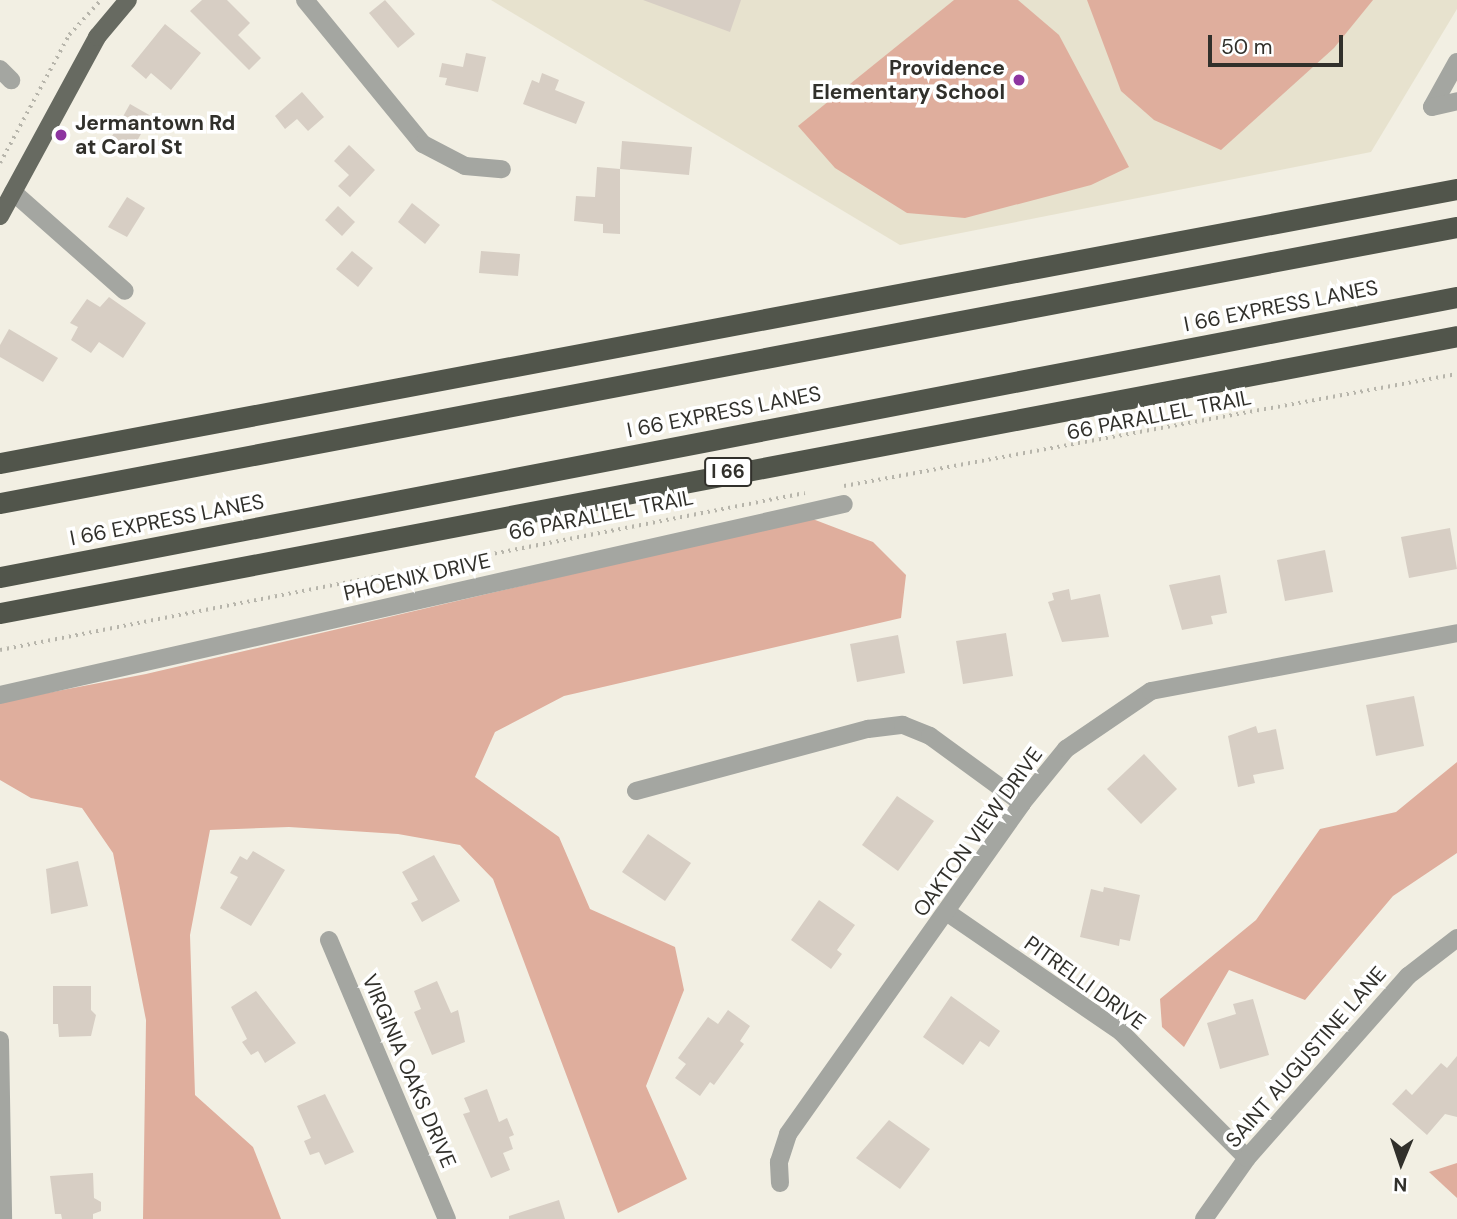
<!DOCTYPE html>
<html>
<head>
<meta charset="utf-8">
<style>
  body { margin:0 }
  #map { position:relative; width:1457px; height:1219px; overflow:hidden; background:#f2efe3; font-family:"DM Sans",sans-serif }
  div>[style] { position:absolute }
  .built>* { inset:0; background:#e7e2ce }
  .green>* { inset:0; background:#dfae9d }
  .building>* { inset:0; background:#d7cec4 }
  .path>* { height:3.5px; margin-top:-1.75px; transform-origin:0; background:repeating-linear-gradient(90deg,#b7b5ab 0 2px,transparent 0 7px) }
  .minor>* { height:18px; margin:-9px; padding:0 9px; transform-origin:9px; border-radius:9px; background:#a4a6a1 }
  .major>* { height:18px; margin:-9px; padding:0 9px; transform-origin:9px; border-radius:9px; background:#676a61 }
  .highway>* { height:21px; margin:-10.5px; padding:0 10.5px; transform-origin:10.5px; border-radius:10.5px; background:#51554b }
  .dots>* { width:19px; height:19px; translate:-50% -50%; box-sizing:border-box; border:4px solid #fff; border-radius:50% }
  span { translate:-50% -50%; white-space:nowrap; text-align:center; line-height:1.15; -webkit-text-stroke:7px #fff; paint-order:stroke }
  .shield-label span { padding:2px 5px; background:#fff; border:2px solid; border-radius:5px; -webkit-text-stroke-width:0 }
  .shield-label { font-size:19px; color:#31302b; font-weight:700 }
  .poi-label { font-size:21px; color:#31302b; font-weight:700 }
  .right { translate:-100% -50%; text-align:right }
  .left { translate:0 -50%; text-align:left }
  .street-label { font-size:21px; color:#31302b }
  .north { position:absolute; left:1366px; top:1128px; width:70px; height:70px; -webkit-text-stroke:5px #fff; paint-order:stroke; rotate:182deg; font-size:19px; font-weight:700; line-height:28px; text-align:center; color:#31302b }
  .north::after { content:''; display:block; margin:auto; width:24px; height:32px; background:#31302b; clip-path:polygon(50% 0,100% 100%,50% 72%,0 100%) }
  .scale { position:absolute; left:1208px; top:35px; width:135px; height:32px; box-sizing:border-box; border:4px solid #31302b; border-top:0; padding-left:9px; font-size:21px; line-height:24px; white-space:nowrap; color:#31302b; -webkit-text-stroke:5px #fff; paint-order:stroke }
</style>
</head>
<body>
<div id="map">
  <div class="built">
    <div style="clip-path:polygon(491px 0,1457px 0,1457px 9px,1371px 152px,900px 245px)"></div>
  </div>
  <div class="green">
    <div style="clip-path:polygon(954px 0,1018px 0,1059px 35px,1129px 167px,1091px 185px,965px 218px,907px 213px,835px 168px,798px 126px)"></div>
    <div style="clip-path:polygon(1087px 0,1373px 0,1334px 48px,1221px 150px,1154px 120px,1121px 91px)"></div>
    <div style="clip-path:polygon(810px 518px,873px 542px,906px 575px,901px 618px,564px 696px,495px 732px,475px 777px,559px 837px,590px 909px,675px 947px,684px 990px,646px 1086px,687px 1179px,618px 1213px,493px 879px,460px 845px,398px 834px,289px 827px,210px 830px,190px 935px,195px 1095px,253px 1147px,281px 1219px,143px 1219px,146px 1020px,113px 853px,82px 808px,31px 798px,0 780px,0 702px,146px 674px)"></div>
    <div style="clip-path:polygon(1457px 762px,1457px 853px,1393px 896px,1305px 1000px,1229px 970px,1184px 1047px,1162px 1027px,1160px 999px,1256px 920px,1320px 829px,1396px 812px)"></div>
    <div style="clip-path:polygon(1457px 1163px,1457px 1198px,1429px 1172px)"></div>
  </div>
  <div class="building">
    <div style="clip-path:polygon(202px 0,227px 0,250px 23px,238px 35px,261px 58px,249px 70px,190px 11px)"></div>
    <div style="clip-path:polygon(385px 0,415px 34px,398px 48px,369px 13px)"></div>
    <div style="clip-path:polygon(643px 0,741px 0,730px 32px)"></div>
    <div style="clip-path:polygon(165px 24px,201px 53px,171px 90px,151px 73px,146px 79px,131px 66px)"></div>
    <div style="clip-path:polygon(466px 53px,486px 57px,478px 92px,445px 85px,447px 78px,439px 77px,442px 63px,463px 67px)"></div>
    <div style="clip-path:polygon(542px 73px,559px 80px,555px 90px,585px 102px,576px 124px,523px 104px,532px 80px,539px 83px)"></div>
    <div style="clip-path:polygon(302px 92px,324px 117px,308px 131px,297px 119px,285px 129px,275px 116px)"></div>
    <div style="clip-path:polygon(130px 104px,151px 116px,132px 150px,111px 138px)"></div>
    <div style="clip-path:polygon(622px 141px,692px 147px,689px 175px,620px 169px)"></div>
    <div style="clip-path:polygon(349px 145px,375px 170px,350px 197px,338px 186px,349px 175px,334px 161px)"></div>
    <div style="clip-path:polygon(597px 167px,620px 169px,620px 234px,603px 233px,603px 224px,574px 221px,576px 196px,595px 197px)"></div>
    <div style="clip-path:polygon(127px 197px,145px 208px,127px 237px,108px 227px)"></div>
    <div style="clip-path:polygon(412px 203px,440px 225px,425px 244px,398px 222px)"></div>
    <div style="clip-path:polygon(338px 206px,355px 222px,342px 236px,325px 220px)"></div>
    <div style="clip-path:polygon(352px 251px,373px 268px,358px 287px,336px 269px)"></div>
    <div style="clip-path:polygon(481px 251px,520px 254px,518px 276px,479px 273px)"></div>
    <div style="clip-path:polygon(109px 297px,146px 323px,123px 358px,99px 342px,91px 353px,71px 340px,78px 327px,70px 323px,87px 299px,100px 307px)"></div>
    <div style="clip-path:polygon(9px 329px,58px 358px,43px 382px,0 357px,0 345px)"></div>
    <div style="clip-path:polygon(1450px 528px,1457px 569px,1409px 578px,1401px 537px)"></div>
    <div style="clip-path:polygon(1325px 550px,1333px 592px,1285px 601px,1277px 560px)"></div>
    <div style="clip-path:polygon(1220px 575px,1227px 613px,1211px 616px,1213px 624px,1182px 630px,1169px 585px)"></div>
    <div style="clip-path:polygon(1069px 589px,1071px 600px,1100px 594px,1109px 637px,1062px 642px,1048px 602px,1054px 600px,1052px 593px)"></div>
    <div style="clip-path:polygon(1006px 633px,1013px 676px,963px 684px,956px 641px)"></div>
    <div style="clip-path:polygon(898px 635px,905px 673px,857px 682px,850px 644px)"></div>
    <div style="clip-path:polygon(1414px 696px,1424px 746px,1376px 756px,1366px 705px)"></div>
    <div style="clip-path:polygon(1256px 726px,1258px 733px,1276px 729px,1284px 769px,1253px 775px,1255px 783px,1238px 787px,1228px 736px)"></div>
    <div style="clip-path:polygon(1144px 754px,1177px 789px,1141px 824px,1107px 789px)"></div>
    <div style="clip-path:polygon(897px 796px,934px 821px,898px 871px,862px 845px)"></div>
    <div style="clip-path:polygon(648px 834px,691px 863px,665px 901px,622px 872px)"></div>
    <div style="clip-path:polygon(253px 851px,285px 870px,251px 926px,220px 908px,238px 877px,230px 873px,240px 856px,247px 860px)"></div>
    <div style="clip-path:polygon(434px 855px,460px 901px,422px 922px,411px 903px,418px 900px,402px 872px)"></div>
    <div style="clip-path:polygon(78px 861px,88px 906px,51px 914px,46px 869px)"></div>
    <div style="clip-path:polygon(1104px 887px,1140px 895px,1130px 941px,1120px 939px,1119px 946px,1080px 937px,1091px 889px,1103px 892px)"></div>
    <div style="clip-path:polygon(819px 900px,855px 925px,837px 950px,842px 954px,831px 969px,791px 940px)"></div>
    <div style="clip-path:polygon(437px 981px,451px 1013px,458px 1010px,465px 1042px,432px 1055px,414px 1012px,421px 1009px,414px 991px)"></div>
    <div style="clip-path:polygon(53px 986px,91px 986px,91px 1010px,96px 1015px,91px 1036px,59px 1037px,58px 1024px,53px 1024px)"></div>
    <div style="clip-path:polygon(256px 991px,296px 1043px,265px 1063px,258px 1051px,251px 1055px,242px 1042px,247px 1039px,231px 1007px)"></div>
    <div style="clip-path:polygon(951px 996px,1000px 1031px,989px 1047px,980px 1041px,963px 1065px,923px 1037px)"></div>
    <div style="clip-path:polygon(1253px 999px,1269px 1055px,1220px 1069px,1207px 1023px,1236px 1014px,1233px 1004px)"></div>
    <div style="clip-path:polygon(728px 1010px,750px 1026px,740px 1041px,744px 1044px,714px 1085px,710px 1082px,700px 1096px,675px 1078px,686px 1064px,678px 1058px,708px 1017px,718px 1024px)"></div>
    <div style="clip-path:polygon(1457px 1056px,1457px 1117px,1445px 1114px,1427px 1135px,1392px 1104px,1406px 1089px,1412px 1095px,1441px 1063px,1447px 1068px)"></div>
    <div style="clip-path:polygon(487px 1089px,499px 1122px,507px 1118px,514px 1135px,509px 1137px,513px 1149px,503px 1153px,510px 1170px,491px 1178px,463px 1114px,470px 1112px,464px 1098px)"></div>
    <div style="clip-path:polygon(325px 1094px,354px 1152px,325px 1165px,319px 1152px,310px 1155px,304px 1141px,311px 1138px,297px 1106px)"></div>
    <div style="clip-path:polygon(889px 1120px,930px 1149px,900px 1189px,856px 1158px)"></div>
    <div style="clip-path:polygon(93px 1173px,94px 1198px,101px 1202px,101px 1211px,93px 1214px,93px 1219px,62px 1219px,61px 1214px,55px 1214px,50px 1176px)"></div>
    <div style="clip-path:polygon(559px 1200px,565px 1219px,509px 1219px,509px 1216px)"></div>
  </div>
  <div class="path">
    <div style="left:0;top:163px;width:145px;rotate:-61.7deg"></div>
    <div style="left:69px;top:35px;width:47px;rotate:-47.6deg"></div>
    <div style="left:844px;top:486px;width:623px;rotate:-10.35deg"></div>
    <div style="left:0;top:650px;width:820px;rotate:-11.04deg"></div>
  </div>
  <div class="minor">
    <div style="left:305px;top:0;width:186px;rotate:50.7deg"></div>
    <div style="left:423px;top:144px;width:47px;rotate:27.6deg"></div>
    <div style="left:465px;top:166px;width:37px;rotate:5deg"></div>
    <div style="left:1457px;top:62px;width:51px;rotate:119.1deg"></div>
    <div style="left:1432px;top:107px;width:26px;rotate:-13deg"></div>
    <div style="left:0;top:69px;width:16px;rotate:45deg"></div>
    <div style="left:13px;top:192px;width:149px;rotate:41.5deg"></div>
    <div style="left:0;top:695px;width:865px;rotate:-12.75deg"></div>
    <div style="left:636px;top:791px;width:240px;rotate:-15deg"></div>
    <div style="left:868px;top:729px;width:35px;rotate:-7deg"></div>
    <div style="left:903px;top:725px;width:29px;rotate:22deg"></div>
    <div style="left:930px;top:736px;width:114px;rotate:36.1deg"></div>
    <div style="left:948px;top:913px;width:210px;rotate:34.5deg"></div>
    <div style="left:1121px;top:1032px;width:178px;rotate:45deg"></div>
    <div style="left:329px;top:940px;width:303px;rotate:67.1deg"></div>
    <div style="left:0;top:1040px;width:179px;rotate:89deg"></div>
    <div style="left:780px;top:1183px;width:21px;rotate:-93deg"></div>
    <div style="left:779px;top:1162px;width:29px;rotate:-72deg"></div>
    <div style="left:788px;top:1134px;width:405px;rotate:-54.7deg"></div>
    <div style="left:1022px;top:803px;width:70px;rotate:-50.8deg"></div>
    <div style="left:1066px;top:749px;width:103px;rotate:-34.3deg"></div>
    <div style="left:1151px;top:691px;width:311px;rotate:-10.7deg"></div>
    <div style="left:1204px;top:1219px;width:75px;rotate:-54.8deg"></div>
    <div style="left:1247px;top:1158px;width:243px;rotate:-48.5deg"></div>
    <div style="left:1408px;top:976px;width:62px;rotate:-37.8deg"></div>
  </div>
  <div class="major">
    <div style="left:0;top:216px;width:204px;rotate:-61.5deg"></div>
    <div style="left:97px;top:37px;width:48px;rotate:-50deg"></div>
  </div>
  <div class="highway">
    <div style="left:0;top:463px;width:1483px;rotate:-10.65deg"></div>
    <div style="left:0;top:503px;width:1483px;rotate:-10.73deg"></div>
    <div style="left:0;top:577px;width:1484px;rotate:-10.88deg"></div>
    <div style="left:0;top:613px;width:1483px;rotate:-10.76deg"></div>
  </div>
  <div class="dots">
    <div style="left:1019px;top:80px;background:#8d35a1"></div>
    <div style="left:61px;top:135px;background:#8d35a1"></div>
  </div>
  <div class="shield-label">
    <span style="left:728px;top:472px">I 66</span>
  </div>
  <div class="poi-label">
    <span class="right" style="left:1005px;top:80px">Providence<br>Elementary School</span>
    <span class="left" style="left:75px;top:135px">Jermantown Rd<br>at Carol St</span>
  </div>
  <div class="street-label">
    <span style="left:1281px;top:306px;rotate:-11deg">I 66 EXPRESS LANES</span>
    <span style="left:724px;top:412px;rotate:-11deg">I 66 EXPRESS LANES</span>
    <span style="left:1159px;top:415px;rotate:-11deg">66 PARALLEL TRAIL</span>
    <span style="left:601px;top:515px;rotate:-11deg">66 PARALLEL TRAIL</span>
    <span style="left:167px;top:520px;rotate:-11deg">I 66 EXPRESS LANES</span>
    <span style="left:417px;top:577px;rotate:-13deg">PHOENIX DRIVE</span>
    <span style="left:978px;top:832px;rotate:-54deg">OAKTON VIEW DRIVE</span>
    <span style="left:1085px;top:983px;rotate:36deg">PITRELLI DRIVE</span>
    <span style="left:1306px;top:1057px;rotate:-49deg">SAINT AUGUSTINE LANE</span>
    <span style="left:409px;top:1071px;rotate:67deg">VIRGINIA OAKS DRIVE</span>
  </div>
  <div class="north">N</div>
  <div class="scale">50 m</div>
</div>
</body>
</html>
